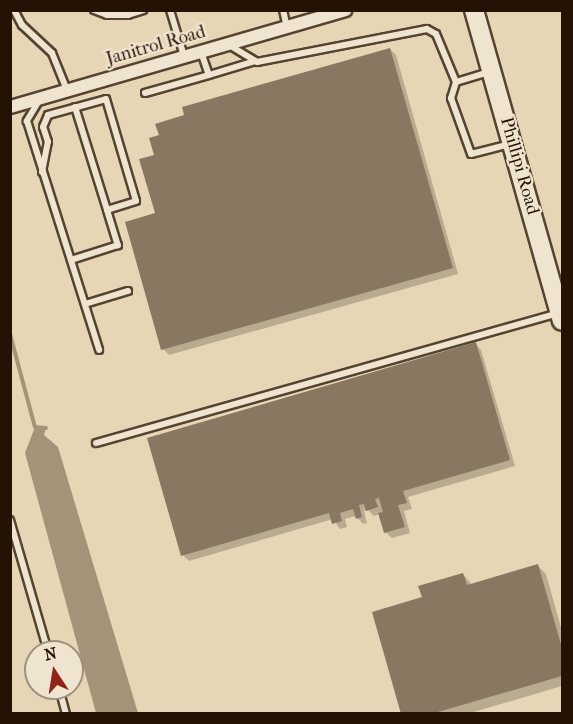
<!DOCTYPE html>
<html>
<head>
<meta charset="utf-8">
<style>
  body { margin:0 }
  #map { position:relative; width:573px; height:724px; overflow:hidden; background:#e7d6b5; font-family:"IM FELL French Canon",serif }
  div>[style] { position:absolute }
  .water>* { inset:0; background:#a59379 }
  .shadow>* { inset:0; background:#0003 }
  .stream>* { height:4px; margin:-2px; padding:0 2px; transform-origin:2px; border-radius:2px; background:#a59379 }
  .building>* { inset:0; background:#897861 }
  .roads { filter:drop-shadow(2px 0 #554331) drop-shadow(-2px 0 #554331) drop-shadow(0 2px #554331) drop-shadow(0 -2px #554331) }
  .service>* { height:6px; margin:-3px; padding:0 3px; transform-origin:3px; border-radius:3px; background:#efe4cf }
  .minor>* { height:12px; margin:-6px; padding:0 6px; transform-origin:6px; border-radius:6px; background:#efe4cf }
  .secondary>* { height:18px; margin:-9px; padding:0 9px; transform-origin:9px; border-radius:9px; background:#efe4cf }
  span { translate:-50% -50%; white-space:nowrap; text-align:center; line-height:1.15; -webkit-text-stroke:4.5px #efe4cf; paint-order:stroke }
  .street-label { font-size:18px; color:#241205 }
  .frame { position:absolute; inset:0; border:12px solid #241205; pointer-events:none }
  .north { position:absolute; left:24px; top:640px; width:60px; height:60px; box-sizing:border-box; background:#efe4cf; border:2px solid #9e907e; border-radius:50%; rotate:348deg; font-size:16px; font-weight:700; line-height:24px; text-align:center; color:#241205 }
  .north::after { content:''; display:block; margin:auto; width:21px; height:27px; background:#8f2418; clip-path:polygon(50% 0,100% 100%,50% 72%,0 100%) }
</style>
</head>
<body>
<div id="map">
  <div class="water">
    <div style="clip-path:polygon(35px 427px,46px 428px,44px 435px,58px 447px,138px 713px,96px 713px,25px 453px)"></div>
  </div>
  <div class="shadow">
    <div style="clip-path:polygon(390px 49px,396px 55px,458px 274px,169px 355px,163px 349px,156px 156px)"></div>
    <div style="clip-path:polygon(475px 344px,481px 350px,515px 466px,408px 497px,412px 509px,404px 511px,410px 533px,392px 538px,385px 532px,380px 514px,374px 516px,368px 510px,364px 511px,367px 523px,363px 524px,356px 516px,345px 519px,347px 527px,340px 529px,333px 519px,189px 561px,183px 555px)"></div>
    <div style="clip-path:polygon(538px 566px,546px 574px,562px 631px,562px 686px,467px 714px,403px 714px,424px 598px,463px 574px,472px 585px)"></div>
  </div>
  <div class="stream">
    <div style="left:10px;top:334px;width:96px;rotate:75deg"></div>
    <div style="left:35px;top:427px;width:11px;rotate:5deg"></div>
  </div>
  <div class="building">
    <div style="clip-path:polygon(390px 48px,453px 268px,161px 350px,125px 222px,155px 213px,139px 159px,154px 155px,149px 138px,159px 135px,155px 124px,184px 115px,182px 107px)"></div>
    <div style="clip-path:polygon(476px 342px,510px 460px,403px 491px,407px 503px,398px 505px,405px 527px,384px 533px,378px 513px,383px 512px,379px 498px,375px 499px,378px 507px,366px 511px,364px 504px,359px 505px,362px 517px,356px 519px,353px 509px,340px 513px,342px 521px,332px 524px,329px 513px,181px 556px,147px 438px)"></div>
    <div style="clip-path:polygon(538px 564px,562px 648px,562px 676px,431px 714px,401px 714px,372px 612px,422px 597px,418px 586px,463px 573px,467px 585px)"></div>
  </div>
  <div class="roads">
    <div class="service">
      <div style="left:14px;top:10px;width:17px;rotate:62deg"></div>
      <div style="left:22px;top:25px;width:41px;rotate:43deg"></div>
      <div style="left:52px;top:53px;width:40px;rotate:68deg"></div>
      <div style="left:94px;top:10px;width:14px;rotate:21deg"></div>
      <div style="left:107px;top:15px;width:21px"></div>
      <div style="left:128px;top:15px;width:16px;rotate:-18deg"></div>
      <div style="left:170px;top:10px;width:48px;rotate:73.1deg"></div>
      <div style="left:283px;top:10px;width:17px;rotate:77deg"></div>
      <div style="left:229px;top:45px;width:33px;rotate:31deg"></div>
      <div style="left:257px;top:62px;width:173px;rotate:-11deg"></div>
      <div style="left:427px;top:29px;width:10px;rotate:29deg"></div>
      <div style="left:436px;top:34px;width:52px;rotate:67.4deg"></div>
      <div style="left:456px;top:82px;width:34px;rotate:-17deg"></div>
      <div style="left:201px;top:52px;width:24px;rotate:71deg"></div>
      <div style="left:209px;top:75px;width:48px;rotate:-16.9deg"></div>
      <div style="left:456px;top:82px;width:17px;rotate:107deg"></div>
      <div style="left:451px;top:98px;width:59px;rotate:70.3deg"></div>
      <div style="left:471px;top:154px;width:40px;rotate:-14.4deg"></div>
      <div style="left:145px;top:93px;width:66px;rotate:-15.7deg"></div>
      <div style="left:40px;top:99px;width:26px;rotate:121deg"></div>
      <div style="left:27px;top:121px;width:240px;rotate:72.5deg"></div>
      <div style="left:75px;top:107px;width:108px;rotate:72.7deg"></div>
      <div style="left:42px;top:172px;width:31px;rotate:-79deg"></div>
      <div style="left:48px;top:142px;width:16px;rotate:-108deg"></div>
      <div style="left:43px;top:127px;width:13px;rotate:-67deg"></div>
      <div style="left:48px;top:115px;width:60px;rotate:-15.4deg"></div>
      <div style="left:106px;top:99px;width:106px;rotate:73.6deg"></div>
      <div style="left:136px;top:201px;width:30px;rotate:163deg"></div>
      <div style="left:107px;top:210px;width:37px;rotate:73deg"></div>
      <div style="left:118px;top:245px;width:49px;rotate:162.3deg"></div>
      <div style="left:85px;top:304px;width:45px;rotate:-16.8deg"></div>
      <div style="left:96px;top:443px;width:479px;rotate:-15.7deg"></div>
      <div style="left:10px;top:520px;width:137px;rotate:73.9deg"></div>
      <div style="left:59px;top:688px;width:27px;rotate:75deg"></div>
    </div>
    <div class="minor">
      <div style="left:10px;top:107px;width:349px;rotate:-16.1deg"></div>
    </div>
    <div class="secondary">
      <div style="left:474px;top:10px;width:323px;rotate:74.2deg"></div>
    </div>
  </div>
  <div class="street-label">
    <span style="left:156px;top:46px;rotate:-16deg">Janitrol Road</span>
    <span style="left:519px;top:166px;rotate:74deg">Phillipi Road</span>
  </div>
  <div class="frame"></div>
  <div class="north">N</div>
</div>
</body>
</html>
